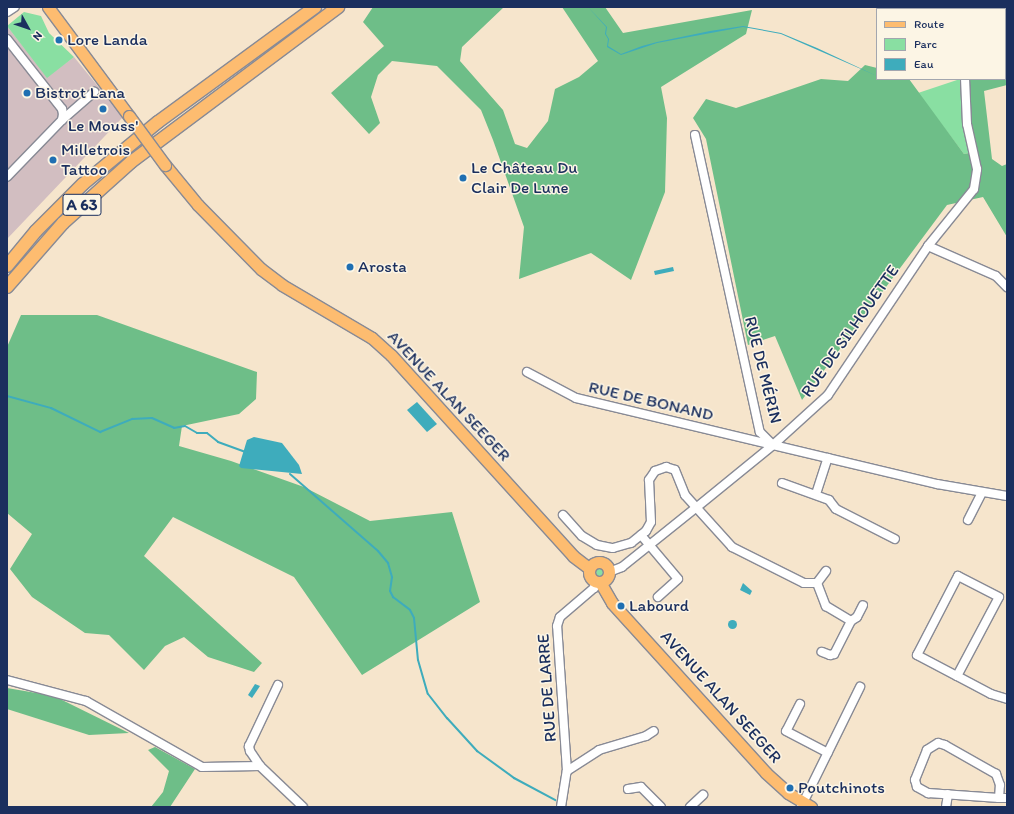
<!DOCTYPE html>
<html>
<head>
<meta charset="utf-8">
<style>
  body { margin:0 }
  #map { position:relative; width:1014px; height:814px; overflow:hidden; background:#f6e5cc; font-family:Itim,sans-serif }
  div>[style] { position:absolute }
  .industrial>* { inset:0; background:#d2bec1 }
  .green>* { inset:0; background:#89dfa2 }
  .round { border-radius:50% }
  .forest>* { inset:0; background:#6ebe88 }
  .water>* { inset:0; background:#3eacbc }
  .stream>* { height:2px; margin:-1px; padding:0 1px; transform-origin:1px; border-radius:1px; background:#3eacbc }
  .roads { filter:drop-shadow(1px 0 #888a95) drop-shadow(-1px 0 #888a95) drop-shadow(0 1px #888a95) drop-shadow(0 -1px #888a95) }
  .minor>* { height:8px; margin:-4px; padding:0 4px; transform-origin:4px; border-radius:4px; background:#fff }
  .major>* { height:11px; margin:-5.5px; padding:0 5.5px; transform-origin:5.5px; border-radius:5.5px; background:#fdbc70 }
  .major>.ring { margin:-5.5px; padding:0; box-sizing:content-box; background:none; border:11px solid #fdbc70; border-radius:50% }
  .highway>* { height:12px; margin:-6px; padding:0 6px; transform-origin:6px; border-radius:6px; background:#fdbc70 }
  .bridges { filter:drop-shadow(1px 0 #888a95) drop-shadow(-1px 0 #888a95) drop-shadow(0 1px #888a95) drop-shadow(0 -1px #888a95) }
  .major-bridge>* { height:11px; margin:-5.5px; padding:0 5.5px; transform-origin:5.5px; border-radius:5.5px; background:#fdbc70 }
  .dots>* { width:11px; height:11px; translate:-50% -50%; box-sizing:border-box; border:2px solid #fcf5e5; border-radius:50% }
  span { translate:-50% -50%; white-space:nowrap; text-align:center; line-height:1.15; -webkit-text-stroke:3px #fcf5e5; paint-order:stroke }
  .shield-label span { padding:1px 3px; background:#fcf5e5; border:1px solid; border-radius:3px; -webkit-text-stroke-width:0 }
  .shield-label { font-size:16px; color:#1b2f5e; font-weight:700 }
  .poi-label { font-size:17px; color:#1b2f5e }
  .left { translate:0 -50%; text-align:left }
  .street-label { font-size:17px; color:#1b2f5e }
  .frame { position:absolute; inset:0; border:8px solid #1b2f5e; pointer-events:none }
  .legend { position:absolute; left:876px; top:8px; width:130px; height:72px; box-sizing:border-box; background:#fcf5e5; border:1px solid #a2a6af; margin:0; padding:5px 7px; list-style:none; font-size:12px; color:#1b2f5e }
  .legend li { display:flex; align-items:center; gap:8px; height:20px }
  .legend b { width:20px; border:1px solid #a2a6af }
  .north { position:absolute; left:8px; top:8px; width:40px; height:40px; -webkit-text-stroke:3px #fcf5e5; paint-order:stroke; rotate:130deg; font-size:11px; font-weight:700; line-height:16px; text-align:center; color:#1b2f5e }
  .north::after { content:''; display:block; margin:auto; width:14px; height:18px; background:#1b2f5e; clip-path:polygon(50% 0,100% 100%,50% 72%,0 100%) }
</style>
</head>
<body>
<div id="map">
  <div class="industrial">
    <div style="clip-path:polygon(7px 26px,47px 77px,74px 57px,123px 117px,7px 239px)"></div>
  </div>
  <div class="green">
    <div style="clip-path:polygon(24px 12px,41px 16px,49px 33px,74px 57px,47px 78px,7px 26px)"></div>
    <div style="clip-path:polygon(960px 79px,968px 79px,969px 153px,964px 154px,918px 93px)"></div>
    <div class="round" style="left:591px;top:564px;width:16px;height:16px"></div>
  </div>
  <div class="forest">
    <div style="clip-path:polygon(373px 7px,504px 7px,462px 47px,460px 61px,503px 110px,515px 144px,527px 148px,548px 121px,555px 89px,579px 77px,598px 61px,562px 7px,605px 7px,623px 33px,752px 10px,746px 34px,661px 87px,667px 118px,665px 192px,631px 280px,591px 253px,519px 279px,524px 227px,493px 140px,481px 110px,437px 66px,392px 61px,378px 75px,371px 97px,380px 123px,369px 134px,331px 93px,384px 46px,363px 22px)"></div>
    <div style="clip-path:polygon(865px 65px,877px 68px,877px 79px,909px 79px,964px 154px,969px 153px,968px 79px,1005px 79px,1007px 69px,1007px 85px,984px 91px,992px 159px,1002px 166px,1007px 164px,1007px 237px,983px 197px,947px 205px,802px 400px,775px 336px,748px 345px,706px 139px,693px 118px,706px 99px,736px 108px,821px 79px,848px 81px)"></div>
    <div style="clip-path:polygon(21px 315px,97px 315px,257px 372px,256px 399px,239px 414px,182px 426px,179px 446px,231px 461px,304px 487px,370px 521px,452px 512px,480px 602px,362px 675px,294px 577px,173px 517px,144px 556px,262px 663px,254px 672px,208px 657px,184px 637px,165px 646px,144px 670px,109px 635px,85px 633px,32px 597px,10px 569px,32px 534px,7px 513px,7px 347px)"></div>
    <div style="clip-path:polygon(7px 688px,54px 696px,129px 733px,89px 735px,7px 709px)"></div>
    <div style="clip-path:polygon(155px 747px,195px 769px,170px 807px,151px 807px,163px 792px,169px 771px,148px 750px)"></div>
  </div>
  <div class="water">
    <div style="clip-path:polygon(588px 7px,607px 27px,606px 34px,609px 39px,608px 46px,621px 54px,642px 46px,657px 42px,710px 31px,743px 26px,781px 33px,817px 48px,877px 76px,781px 34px,743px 27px,657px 43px,621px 55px,607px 47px,608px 39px,605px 34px,606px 27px)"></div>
    <div style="clip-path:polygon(673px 267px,674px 271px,655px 275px,654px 271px)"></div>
    <div style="clip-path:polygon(417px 402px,437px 424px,427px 432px,407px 410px)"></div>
    <div style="clip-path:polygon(254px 437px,282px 443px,299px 465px,302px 474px,241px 468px,239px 466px,247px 440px)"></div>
    <div style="clip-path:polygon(743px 583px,752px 591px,750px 595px,740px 590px)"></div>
    <div class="round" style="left:727.5px;top:619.5px;width:9px;height:9px"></div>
    <div style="clip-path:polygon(255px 684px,260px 686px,252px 698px,248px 695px)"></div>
  </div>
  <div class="stream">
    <div style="left:7px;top:396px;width:46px;rotate:15.3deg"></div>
    <div style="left:51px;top:408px;width:55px;rotate:26.1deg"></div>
    <div style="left:100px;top:432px;width:35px;rotate:-22deg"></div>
    <div style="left:132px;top:419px;width:20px;rotate:-3deg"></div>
    <div style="left:152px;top:418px;width:24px;rotate:24deg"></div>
    <div style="left:174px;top:428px;width:11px;rotate:-10deg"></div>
    <div style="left:185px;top:426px;width:14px;rotate:30deg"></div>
    <div style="left:197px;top:433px;width:10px"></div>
    <div style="left:207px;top:433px;width:14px;rotate:39deg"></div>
    <div style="left:218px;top:442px;width:30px;rotate:20deg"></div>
    <div style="left:290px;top:474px;width:117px;rotate:41.2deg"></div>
    <div style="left:378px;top:551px;width:16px;rotate:50deg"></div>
    <div style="left:388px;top:563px;width:15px;rotate:74deg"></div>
    <div style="left:392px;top:577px;width:14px;rotate:98deg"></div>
    <div style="left:390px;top:591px;width:7px;rotate:63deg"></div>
    <div style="left:393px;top:597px;width:21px;rotate:37deg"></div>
    <div style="left:410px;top:610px;width:9px;rotate:63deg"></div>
    <div style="left:414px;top:618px;width:42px;rotate:84.6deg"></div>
    <div style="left:418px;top:660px;width:35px;rotate:74deg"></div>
    <div style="left:428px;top:694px;width:31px;rotate:52deg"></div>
    <div style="left:447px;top:718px;width:45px;rotate:47.7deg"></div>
    <div style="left:477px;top:751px;width:46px;rotate:36.1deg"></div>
    <div style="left:514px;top:778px;width:47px;rotate:28.2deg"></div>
  </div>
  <div class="roads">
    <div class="minor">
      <div style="left:960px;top:7px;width:3px;rotate:45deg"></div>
      <div style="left:7px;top:12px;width:9px;rotate:-32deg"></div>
      <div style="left:7px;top:39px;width:89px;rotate:51.8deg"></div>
      <div style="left:62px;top:109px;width:5px;rotate:79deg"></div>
      <div style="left:63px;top:114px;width:6px;rotate:99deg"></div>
      <div style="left:62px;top:120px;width:79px;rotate:134deg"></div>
      <div style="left:1005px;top:71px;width:2px;rotate:-27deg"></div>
      <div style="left:62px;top:120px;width:43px;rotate:-41.2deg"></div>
      <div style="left:695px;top:135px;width:304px;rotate:77.7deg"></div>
      <div style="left:760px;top:432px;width:18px;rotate:45deg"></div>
      <div style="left:773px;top:445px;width:169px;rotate:13.4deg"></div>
      <div style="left:937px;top:484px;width:71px;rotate:9.7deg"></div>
      <div style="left:928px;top:246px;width:74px;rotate:23.8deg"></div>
      <div style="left:996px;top:276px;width:16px;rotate:45deg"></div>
      <div style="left:527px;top:372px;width:55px;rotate:28deg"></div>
      <div style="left:576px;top:398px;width:203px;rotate:13.4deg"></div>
      <div style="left:782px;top:483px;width:50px;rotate:19.9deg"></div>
      <div style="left:829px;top:500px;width:11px;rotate:52deg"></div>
      <div style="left:836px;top:509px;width:66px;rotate:27deg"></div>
      <div style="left:816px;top:494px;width:38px;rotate:-72deg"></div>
      <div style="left:563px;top:515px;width:28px;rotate:48deg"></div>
      <div style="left:582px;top:536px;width:17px;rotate:31deg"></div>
      <div style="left:597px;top:545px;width:16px;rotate:11deg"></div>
      <div style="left:613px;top:548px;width:19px;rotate:-16deg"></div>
      <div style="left:631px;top:543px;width:19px;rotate:-39deg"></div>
      <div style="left:646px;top:531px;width:10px;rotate:-61deg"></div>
      <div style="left:651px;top:522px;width:42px;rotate:-92.7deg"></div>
      <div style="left:649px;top:480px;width:11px;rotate:-56deg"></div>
      <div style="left:655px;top:471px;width:12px;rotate:-20deg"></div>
      <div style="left:666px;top:467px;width:9px;rotate:18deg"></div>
      <div style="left:675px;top:470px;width:27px;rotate:68deg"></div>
      <div style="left:685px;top:495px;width:70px;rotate:47.9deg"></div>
      <div style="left:732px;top:547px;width:80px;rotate:26.6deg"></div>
      <div style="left:804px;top:583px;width:13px"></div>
      <div style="left:817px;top:583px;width:15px;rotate:-53deg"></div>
      <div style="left:968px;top:520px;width:31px;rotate:-63deg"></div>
      <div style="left:641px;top:535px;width:57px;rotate:49.9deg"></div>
      <div style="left:678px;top:579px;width:27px;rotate:138deg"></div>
      <div style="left:609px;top:572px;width:14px;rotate:-21deg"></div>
      <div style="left:622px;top:567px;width:96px;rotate:-38.7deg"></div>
      <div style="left:697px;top:507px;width:98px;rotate:-39.2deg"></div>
      <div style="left:773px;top:445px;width:74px;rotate:-42.3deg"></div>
      <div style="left:828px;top:395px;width:179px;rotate:-56.1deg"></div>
      <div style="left:928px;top:246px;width:73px;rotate:-51.1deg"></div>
      <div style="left:974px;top:189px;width:20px;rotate:-81deg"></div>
      <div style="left:977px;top:169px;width:46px;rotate:-102.5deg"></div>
      <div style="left:967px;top:124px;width:45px;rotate:-92.5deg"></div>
      <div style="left:817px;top:583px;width:25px;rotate:69deg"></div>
      <div style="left:826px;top:606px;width:29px;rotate:31deg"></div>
      <div style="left:851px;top:621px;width:37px;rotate:117deg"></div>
      <div style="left:834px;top:654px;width:4px;rotate:166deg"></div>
      <div style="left:830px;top:655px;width:9px;rotate:-159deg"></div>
      <div style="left:851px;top:621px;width:7px;rotate:-34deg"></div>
      <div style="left:857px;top:617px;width:13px;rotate:-63deg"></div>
      <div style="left:957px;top:676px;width:89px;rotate:-62deg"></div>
      <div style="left:999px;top:597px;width:46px;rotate:-152.9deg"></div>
      <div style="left:958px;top:576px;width:89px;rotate:117.4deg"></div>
      <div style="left:917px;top:655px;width:45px;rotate:27.7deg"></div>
      <div style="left:957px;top:676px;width:38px;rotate:28deg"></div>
      <div style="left:991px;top:694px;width:17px;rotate:17deg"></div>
      <div style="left:7px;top:680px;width:82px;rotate:14.9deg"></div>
      <div style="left:86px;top:701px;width:133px;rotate:29.6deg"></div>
      <div style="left:202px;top:767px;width:58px;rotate:-1deg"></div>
      <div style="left:278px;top:685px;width:68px;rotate:115.4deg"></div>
      <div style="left:249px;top:746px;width:5px;rotate:79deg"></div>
      <div style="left:250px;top:751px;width:18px;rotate:56deg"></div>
      <div style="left:260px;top:766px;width:59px;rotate:43.6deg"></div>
      <div style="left:800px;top:704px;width:30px;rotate:117deg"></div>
      <div style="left:786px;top:731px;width:47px;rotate:27.6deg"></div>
      <div style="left:567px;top:771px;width:38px;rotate:-33deg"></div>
      <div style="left:599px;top:750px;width:49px;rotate:-16.6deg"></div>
      <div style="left:646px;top:736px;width:9px;rotate:-32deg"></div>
      <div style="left:628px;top:789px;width:13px;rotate:-9deg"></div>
      <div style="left:641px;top:787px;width:28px;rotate:45deg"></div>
      <div style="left:999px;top:798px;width:13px;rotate:-86deg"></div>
      <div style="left:1000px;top:785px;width:12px;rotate:-110deg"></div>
      <div style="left:996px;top:774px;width:59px;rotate:-150.4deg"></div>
      <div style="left:945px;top:745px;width:7px;rotate:-164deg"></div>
      <div style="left:938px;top:743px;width:13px;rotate:148deg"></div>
      <div style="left:927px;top:750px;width:32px;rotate:112deg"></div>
      <div style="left:915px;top:780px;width:7px;rotate:74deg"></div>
      <div style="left:917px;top:787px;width:13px;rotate:29deg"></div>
      <div style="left:928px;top:793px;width:71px;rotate:4deg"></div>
      <div style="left:999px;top:798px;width:8px"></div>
      <div style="left:561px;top:807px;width:36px;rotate:-81deg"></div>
      <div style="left:567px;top:771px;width:145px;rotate:-93.9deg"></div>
      <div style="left:557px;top:626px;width:9px;rotate:-72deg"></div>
      <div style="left:560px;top:617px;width:45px;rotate:-40.5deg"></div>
      <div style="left:594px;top:588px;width:6px;rotate:-81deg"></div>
      <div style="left:690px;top:807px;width:18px;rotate:-43deg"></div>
      <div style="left:801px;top:807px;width:134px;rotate:-63.8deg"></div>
      <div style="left:946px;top:807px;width:13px;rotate:-81deg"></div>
    </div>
    <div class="major">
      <div style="left:48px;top:7px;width:136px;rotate:53.4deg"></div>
      <div style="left:165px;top:165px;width:52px;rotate:50.5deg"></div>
      <div style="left:198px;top:205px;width:90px;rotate:45.5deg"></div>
      <div style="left:261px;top:269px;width:26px;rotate:37deg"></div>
      <div style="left:282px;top:285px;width:104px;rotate:30.5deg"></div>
      <div style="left:372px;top:338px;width:25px;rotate:42deg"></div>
      <div style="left:391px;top:355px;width:271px;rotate:47.8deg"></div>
      <div style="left:573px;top:556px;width:20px;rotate:37deg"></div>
      <div class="ring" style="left:589px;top:562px;width:9px;height:9px"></div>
      <div style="left:600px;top:582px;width:24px;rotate:60deg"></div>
      <div style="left:612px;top:603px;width:229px;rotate:47.8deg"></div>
      <div style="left:766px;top:773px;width:30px;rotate:42deg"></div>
      <div style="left:788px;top:793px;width:27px;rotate:31deg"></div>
    </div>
    <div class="highway">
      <div style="left:7px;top:266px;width:45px;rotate:-50.4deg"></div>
      <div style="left:36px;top:231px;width:66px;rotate:-45deg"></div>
      <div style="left:83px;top:184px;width:97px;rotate:-39.6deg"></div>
      <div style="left:158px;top:122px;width:195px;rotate:-36.2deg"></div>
      <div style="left:7px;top:287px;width:85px;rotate:-48.8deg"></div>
      <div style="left:63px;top:223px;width:91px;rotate:-41.9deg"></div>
      <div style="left:131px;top:162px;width:259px;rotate:-36.8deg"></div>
    </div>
  </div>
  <div class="bridges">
    <div class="major-bridge">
      <div style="left:129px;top:116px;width:61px;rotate:53.7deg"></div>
    </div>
  </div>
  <div class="dots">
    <div style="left:59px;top:40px;background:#1f6fb2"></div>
    <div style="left:27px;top:93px;background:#1f6fb2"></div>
    <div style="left:103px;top:109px;background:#1f6fb2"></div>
    <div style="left:53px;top:160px;background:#1f6fb2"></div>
    <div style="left:463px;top:178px;background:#1f6fb2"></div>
    <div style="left:350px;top:267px;background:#1f6fb2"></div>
    <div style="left:621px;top:606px;background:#1f6fb2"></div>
    <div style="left:790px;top:788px;background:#1f6fb2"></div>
  </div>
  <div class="shield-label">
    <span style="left:82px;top:205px">A 63</span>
  </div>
  <div class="poi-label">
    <span class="left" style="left:67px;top:40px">Lore Landa</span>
    <span class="left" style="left:35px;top:93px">Bistrot Lana</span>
    <span style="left:103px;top:126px">Le Mouss'</span>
    <span class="left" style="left:61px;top:160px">Milletrois<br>Tattoo</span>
    <span class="left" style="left:471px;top:178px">Le Château Du<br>Clair De Lune</span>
    <span class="left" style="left:358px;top:267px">Arosta</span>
    <span class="left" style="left:629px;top:606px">Labourd</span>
    <span class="left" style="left:798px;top:788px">Poutchinots</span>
  </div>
  <div class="street-label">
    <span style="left:850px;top:331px;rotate:-55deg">RUE DE SILHOUETTE</span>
    <span style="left:763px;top:370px;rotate:76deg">RUE DE MÉRIN</span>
    <span style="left:449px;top:396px;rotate:47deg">AVENUE ALAN SEEGER</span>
    <span style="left:651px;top:401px;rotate:13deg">RUE DE BONAND</span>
    <span style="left:547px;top:688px;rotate:-94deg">RUE DE LARRE</span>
    <span style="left:721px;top:697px;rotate:48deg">AVENUE ALAN SEEGER</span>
  </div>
  <div class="frame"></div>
  <ul class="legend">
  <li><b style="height:5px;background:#fdbc70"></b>Route</li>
  <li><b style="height:11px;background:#89dfa2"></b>Parc</li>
  <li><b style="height:11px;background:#3eacbc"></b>Eau</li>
  </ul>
  <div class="north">N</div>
</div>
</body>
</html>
